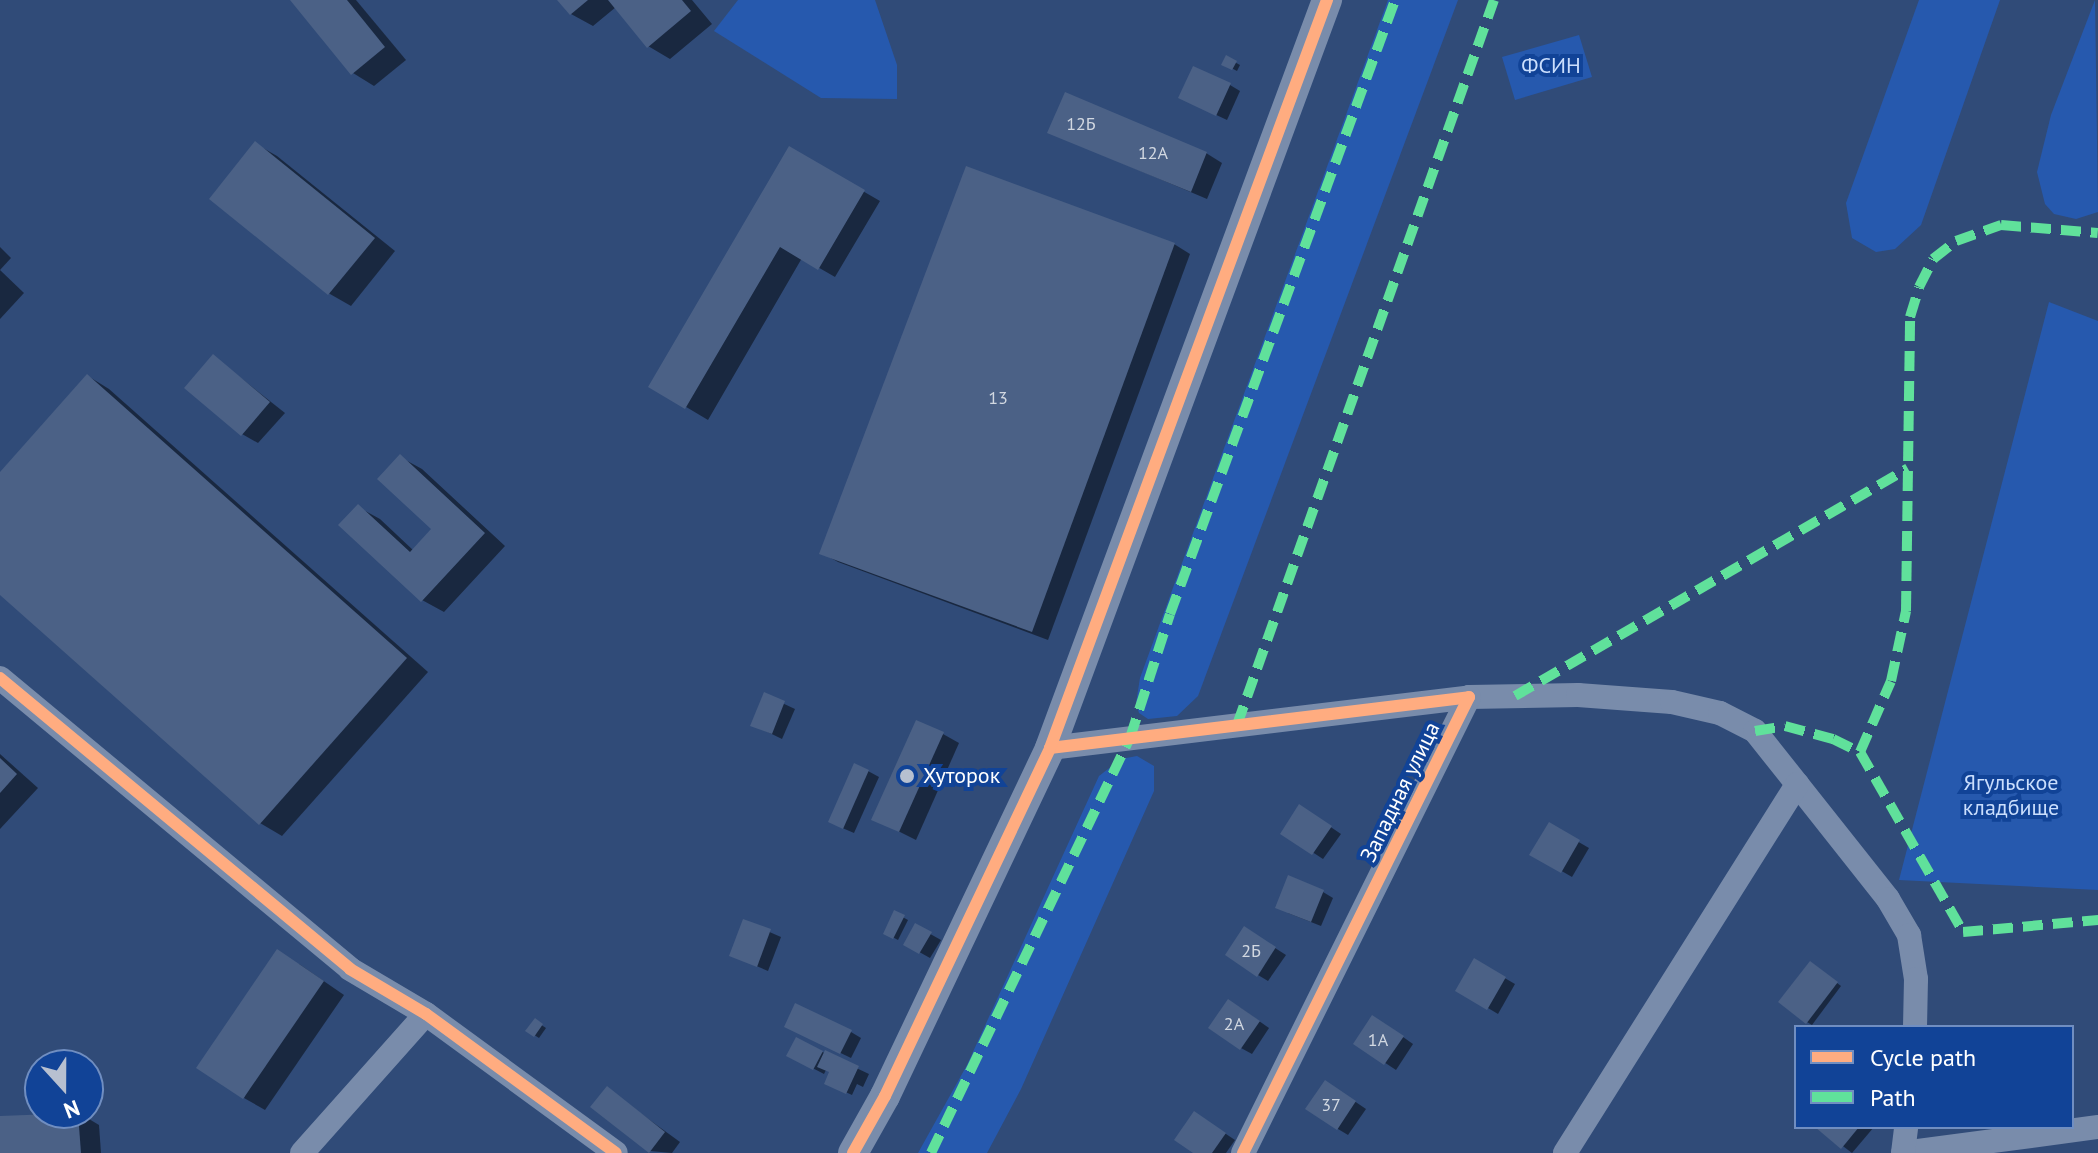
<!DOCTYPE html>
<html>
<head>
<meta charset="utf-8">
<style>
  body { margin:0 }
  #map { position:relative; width:2098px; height:1153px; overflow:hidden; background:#304b78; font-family:"PT Sans",sans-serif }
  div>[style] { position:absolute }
  .green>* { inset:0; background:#2659ae }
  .shadow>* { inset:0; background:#0007 }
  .building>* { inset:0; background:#4b6186 }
  .minor>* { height:24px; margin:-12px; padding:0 12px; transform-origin:12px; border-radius:12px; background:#798cab }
  .tertiary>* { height:30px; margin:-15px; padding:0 15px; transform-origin:15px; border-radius:15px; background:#798cab }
  .quiet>* { height:10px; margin-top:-5px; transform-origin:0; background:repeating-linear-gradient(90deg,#60e19b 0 20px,transparent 0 30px) }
  .cycleway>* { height:12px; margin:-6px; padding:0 6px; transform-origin:6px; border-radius:6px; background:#ffac80 }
  .dots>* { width:22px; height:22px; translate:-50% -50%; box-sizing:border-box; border:4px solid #114397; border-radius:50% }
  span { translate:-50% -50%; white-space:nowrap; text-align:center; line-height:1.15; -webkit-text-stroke:8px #114397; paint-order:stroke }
  .number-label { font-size:18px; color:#d2d8e1 }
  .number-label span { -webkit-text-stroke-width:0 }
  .park-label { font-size:22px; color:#cadefd }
  .poi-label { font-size:22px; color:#fff }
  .left { translate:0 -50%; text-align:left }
  .street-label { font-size:22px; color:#fff }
  .legend { position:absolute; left:1794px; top:1025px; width:280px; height:104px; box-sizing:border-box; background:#114397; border:2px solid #708ec1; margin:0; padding:10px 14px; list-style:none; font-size:24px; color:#fff }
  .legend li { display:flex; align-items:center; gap:16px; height:40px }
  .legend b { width:40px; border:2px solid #708ec1 }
  .north { position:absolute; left:24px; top:1049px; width:80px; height:80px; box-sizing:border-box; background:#114397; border:2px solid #708ec1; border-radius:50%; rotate:159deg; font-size:22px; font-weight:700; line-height:32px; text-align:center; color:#fff }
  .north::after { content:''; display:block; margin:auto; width:28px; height:36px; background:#b7c0d0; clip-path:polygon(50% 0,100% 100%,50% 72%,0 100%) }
</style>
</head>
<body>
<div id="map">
  <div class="green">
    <div style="clip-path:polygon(738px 0,875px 0,897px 65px,897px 99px,821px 98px,714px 31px)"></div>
    <div style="clip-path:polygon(1388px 0,1458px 0,1198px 696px,1177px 716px,1148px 719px,1139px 713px,1136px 703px,1140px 678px)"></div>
    <div style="clip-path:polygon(1919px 0,2000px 0,1921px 225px,1895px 249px,1876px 252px,1852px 238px,1846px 203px)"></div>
    <div style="clip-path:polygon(2095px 0,2098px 212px,2076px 219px,2054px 214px,2045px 204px,2037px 172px,2051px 115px)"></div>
    <div style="clip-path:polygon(1579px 35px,1592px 77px,1515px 100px,1502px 57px)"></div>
    <div style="clip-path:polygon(2049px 302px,2098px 321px,2098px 890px,1899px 880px)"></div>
    <div style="clip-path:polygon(1137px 756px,1154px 766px,1154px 791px,1021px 1089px,987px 1153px,918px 1153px,967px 1065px,1099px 776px,1121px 759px)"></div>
  </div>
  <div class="shadow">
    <div style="clip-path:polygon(293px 0,356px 0,406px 60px,374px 86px,353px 73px)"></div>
    <div style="clip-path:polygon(560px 0,692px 0,712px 24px,670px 59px,648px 46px,616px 7px,593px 26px,571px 14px)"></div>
    <div style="clip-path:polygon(1227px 58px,1240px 65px,1237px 71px,1224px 64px)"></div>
    <div style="clip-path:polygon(1230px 85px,1240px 91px,1227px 120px,1191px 103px)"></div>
    <div style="clip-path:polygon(1049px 132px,1206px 153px,1222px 163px,1207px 199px)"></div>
    <div style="clip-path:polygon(256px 144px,277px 156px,395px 251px,351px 306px,330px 294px,211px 199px)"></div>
    <div style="clip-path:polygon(790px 149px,880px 201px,835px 277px,802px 258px,708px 420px,651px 386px)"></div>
    <div style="clip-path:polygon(1174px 244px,1190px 254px,1048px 640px,838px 562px,822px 553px)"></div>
    <div style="clip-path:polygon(0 247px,11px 258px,0 270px)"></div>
    <div style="clip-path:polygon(0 270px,24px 293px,0 319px)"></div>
    <div style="clip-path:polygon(213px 356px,285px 413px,258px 443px,242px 434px)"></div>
    <div style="clip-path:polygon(88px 376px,109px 389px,428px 672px,282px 836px,260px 823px,0 592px,0 475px)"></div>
    <div style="clip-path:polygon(400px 457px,422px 469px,505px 546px,444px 612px,422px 600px,358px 507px,380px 519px,414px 551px,434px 529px)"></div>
    <div style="clip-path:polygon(765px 695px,795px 709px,782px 739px,753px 725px)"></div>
    <div style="clip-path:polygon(943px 734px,959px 743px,916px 840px,874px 819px)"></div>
    <div style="clip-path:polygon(0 754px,38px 788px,0 829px)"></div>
    <div style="clip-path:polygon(868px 771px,879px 777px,854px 833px,840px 827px)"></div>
    <div style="clip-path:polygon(1310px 813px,1341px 834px,1323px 859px,1283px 833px)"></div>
    <div style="clip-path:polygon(1549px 825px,1589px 848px,1572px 877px,1532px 854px)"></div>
    <div style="clip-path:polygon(1323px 892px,1333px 898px,1321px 926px,1288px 913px)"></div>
    <div style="clip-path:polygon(895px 913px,908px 920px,898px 940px,885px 933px)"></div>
    <div style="clip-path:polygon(744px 921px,781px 937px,768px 971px,731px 955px)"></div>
    <div style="clip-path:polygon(916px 926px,941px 940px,930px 958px,905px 944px)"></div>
    <div style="clip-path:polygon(1255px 935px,1286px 955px,1268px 981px,1258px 975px)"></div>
    <div style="clip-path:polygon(1475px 961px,1515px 984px,1498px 1014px,1458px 990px)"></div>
    <div style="clip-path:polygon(299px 964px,344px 995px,265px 1110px,244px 1098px)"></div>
    <div style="clip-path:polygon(1815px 966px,1841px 986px,1812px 1025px,1807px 1022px)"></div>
    <div style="clip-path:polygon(1239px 1007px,1269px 1028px,1252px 1054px,1241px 1048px)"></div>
    <div style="clip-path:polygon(535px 1021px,546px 1028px,539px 1038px,528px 1031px)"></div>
    <div style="clip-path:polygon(1383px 1023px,1413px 1044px,1396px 1070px,1355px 1043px)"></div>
    <div style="clip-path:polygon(797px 1032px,851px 1032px,861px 1038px,851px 1058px)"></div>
    <div style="clip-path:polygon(797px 1040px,869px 1074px,863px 1087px,857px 1084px,852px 1095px,826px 1083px,831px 1072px,826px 1070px,824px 1074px,799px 1061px)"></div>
    <div style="clip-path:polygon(1335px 1088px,1366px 1109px,1348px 1135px,1338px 1129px)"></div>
    <div style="clip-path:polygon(607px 1089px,680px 1142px,672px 1153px,650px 1151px,593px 1107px)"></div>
    <div style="clip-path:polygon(79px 1113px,99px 1125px,101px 1153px,0 1153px,0 1118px)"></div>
    <div style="clip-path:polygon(1205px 1120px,1235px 1140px,1226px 1153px,1197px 1153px)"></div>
    <div style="clip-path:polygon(1818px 1127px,1874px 1127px,1852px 1153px)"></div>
  </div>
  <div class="building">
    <div style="clip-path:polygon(290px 0,347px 0,385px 47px,351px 75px)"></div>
    <div style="clip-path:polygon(557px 0,588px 0,570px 15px)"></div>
    <div style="clip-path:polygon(608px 0,682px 0,691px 11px,647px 48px)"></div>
    <div style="clip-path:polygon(1226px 55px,1237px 61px,1232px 70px,1221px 65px)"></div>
    <div style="clip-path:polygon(1193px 66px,1231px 83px,1216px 116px,1178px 98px)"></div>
    <div style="clip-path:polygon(1065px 92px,1207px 152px,1191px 192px,1047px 133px)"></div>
    <div style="clip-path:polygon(255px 141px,375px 238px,328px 295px,209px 199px)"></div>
    <div style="clip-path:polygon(789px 146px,865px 190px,818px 270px,780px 247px,685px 409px,648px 387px)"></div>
    <div style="clip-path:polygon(966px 166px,1175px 243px,1032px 632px,819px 554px)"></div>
    <div style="clip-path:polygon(213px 354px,270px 402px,241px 436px,184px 388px)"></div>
    <div style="clip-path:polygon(87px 374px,407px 658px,259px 825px,0 595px,0 472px)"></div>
    <div style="clip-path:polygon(400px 454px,485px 533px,421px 602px,338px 525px,358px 504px,410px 552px,431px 529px,377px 479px)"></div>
    <div style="clip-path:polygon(764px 692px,785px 701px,772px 734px,750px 726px)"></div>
    <div style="clip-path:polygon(916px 720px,944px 732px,899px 832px,871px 820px)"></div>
    <div style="clip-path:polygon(0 758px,17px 774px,0 793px)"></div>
    <div style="clip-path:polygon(854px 763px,869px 770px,843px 829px,828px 822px)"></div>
    <div style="clip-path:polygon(1299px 804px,1332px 826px,1312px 855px,1280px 834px)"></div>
    <div style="clip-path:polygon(1549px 822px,1580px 840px,1561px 873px,1529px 855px)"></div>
    <div style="clip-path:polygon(1288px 875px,1324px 890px,1311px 922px,1275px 908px)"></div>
    <div style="clip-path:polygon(894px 910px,905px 915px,893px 939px,883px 934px)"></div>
    <div style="clip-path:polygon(743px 919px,771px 929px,757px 967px,729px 956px)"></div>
    <div style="clip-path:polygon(915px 923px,932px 932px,919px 954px,903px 945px)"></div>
    <div style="clip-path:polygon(1244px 926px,1276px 947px,1257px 977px,1225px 955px)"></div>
    <div style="clip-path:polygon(277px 949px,324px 981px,243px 1099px,196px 1068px)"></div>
    <div style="clip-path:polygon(1474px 958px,1506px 977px,1487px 1010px,1455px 991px)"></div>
    <div style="clip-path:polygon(1810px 961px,1838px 982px,1806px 1024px,1778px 1002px)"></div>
    <div style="clip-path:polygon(1228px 999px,1260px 1021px,1240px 1050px,1208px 1028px)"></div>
    <div style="clip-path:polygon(795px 1003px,852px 1030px,840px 1054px,784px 1027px)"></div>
    <div style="clip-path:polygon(1372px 1015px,1404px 1036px,1384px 1065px,1353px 1044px)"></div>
    <div style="clip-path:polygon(535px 1018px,543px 1024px,534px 1037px,525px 1031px)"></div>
    <div style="clip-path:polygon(796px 1037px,823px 1051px,813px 1070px,786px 1056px)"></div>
    <div style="clip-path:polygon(825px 1050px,859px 1066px,846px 1094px,824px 1084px,829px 1072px,817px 1067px)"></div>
    <div style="clip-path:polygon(1325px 1080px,1356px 1101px,1337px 1130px,1305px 1109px)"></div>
    <div style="clip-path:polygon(607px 1086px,665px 1132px,649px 1153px,590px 1107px)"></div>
    <div style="clip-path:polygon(1194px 1111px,1226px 1133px,1212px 1153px,1193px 1153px,1174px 1140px)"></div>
    <div style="clip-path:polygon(78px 1113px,81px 1153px,0 1153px,0 1116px)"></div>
    <div style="clip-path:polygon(1815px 1127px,1859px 1127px,1841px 1149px)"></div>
  </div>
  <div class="minor">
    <div style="left:0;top:678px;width:455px;rotate:39.7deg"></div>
    <div style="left:350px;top:969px;width:88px;rotate:30.6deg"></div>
    <div style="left:426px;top:1014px;width:235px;rotate:36.2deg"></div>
    <div style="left:1469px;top:697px;width:109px;rotate:-1.1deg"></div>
    <div style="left:1578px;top:695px;width:94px;rotate:4.3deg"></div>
    <div style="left:1672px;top:702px;width:49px;rotate:12.9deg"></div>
    <div style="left:1720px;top:713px;width:39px;rotate:27deg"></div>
    <div style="left:1755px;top:731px;width:214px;rotate:51.6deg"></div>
    <div style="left:1888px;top:899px;width:42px;rotate:59.7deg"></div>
    <div style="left:1909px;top:935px;width:45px;rotate:81deg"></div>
    <div style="left:1916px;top:979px;width:48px;rotate:91.2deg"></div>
    <div style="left:1050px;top:748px;width:422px;rotate:-6.9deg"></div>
    <div style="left:1469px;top:697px;width:509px;rotate:116.36deg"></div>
    <div style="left:302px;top:1153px;width:186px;rotate:-48.3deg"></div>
    <div style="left:1565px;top:1153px;width:436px;rotate:-57.8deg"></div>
    <div style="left:1903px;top:1153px;width:197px;rotate:-7.6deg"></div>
    <div style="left:1903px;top:1153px;width:26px;rotate:-83deg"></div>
  </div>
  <div class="tertiary">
    <div style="left:853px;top:1153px;width:65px;rotate:-60.7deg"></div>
    <div style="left:885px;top:1096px;width:385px;rotate:-64.6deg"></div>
    <div style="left:1050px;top:748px;width:798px;rotate:-69.68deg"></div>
  </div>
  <div class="quiet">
    <div style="left:1515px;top:696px;width:454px;rotate:-30.1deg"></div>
    <div style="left:1237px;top:725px;width:769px;rotate:-70.48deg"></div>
    <div style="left:1755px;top:731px;width:30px;rotate:-9deg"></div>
    <div style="left:1785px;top:726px;width:50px;rotate:15.2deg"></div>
    <div style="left:1833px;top:739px;width:30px;rotate:26deg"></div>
    <div style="left:1860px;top:752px;width:77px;rotate:-66.4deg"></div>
    <div style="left:1891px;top:681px;width:72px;rotate:-77.9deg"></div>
    <div style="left:1906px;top:611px;width:294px;rotate:-89.2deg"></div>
    <div style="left:1910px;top:317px;width:31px;rotate:-73deg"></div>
    <div style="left:1919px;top:287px;width:31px;rotate:-63deg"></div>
    <div style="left:1933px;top:259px;width:29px;rotate:-38deg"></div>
    <div style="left:1956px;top:241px;width:48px;rotate:-19.6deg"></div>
    <div style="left:2001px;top:225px;width:97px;rotate:4.7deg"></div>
    <div style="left:1860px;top:752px;width:207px;rotate:60.2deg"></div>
    <div style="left:1963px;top:932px;width:136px;rotate:-5.1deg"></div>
    <div style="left:931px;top:1153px;width:460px;rotate:-64.4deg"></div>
    <div style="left:1130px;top:738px;width:130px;rotate:-72.1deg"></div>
    <div style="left:1170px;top:614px;width:654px;rotate:-69.87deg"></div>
  </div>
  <div class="cycleway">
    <div style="left:0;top:678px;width:455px;rotate:39.7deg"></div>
    <div style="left:350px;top:969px;width:88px;rotate:30.6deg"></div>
    <div style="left:426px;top:1014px;width:235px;rotate:36.2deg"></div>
    <div style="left:1050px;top:748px;width:422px;rotate:-6.9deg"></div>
    <div style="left:1469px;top:697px;width:509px;rotate:116.36deg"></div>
    <div style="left:853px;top:1153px;width:65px;rotate:-60.7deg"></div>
    <div style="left:885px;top:1096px;width:385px;rotate:-64.6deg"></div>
    <div style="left:1050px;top:748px;width:798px;rotate:-69.68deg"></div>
  </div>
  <div class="dots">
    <div style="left:907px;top:776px;background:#b7c0d0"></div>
  </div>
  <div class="number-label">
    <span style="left:1081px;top:124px">12Б</span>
    <span style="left:1153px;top:153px">12А</span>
    <span style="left:998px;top:398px">13</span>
    <span style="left:1251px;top:951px">2Б</span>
    <span style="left:1234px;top:1024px">2А</span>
    <span style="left:1378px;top:1040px">1А</span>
    <span style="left:1331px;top:1105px">37</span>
  </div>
  <div class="park-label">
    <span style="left:1551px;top:66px">ФСИН</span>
    <span style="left:2011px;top:795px">Ягульское<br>кладбище</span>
  </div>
  <div class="poi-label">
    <span class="left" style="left:923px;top:776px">Хуторок</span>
  </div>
  <div class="street-label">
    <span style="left:1400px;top:792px;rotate:-64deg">Западная улица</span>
  </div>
  <ul class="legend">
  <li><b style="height:10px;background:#ffac80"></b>Cycle path</li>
  <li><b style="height:10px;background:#60e19b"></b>Path</li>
  </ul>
  <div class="north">N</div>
</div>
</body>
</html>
